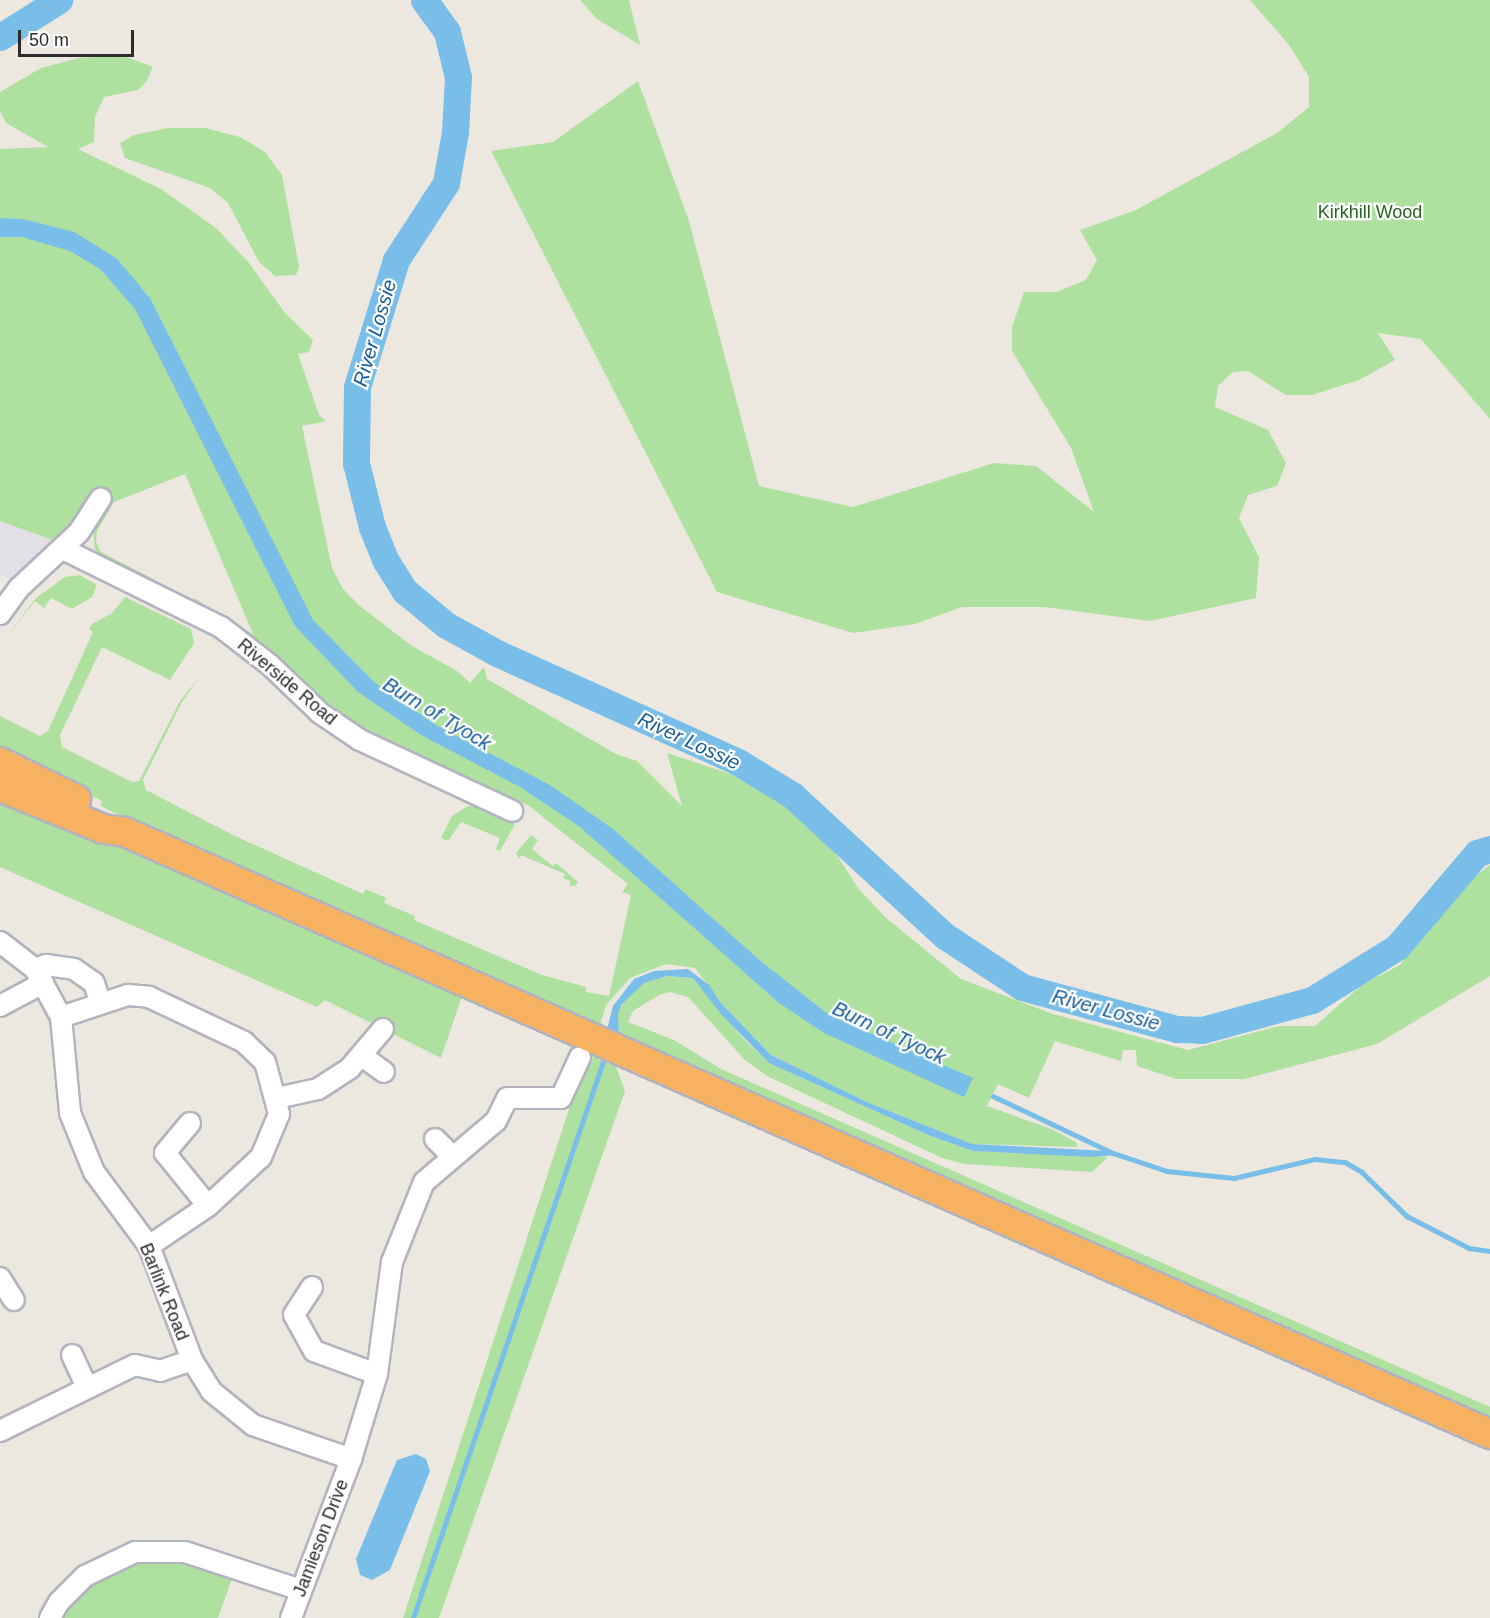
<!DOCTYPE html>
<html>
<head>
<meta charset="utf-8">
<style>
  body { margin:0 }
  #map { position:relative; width:1490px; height:1618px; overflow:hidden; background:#ede8df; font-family:Helvetica,sans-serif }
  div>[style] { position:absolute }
  .industrial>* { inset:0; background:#e2dfe6 }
  .green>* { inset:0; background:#aee09f }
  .water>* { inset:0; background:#78bee9 }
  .stream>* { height:4.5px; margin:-2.25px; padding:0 2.25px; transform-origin:2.25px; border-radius:2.25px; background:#78bee9 }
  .river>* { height:27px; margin:-13.5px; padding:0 13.5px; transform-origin:13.5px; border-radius:13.5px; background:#78bee9 }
  .roads { filter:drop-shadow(2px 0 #b2b3be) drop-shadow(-2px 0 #b2b3be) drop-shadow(0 2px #b2b3be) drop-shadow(0 -2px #b2b3be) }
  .minor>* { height:20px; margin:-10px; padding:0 10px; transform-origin:10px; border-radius:10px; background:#fff }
  .highway>* { height:28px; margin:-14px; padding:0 14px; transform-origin:14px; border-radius:14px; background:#f6b161 }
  span { translate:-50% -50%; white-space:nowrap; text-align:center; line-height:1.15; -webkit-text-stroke:4.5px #fff; paint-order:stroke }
  .park-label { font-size:18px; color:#26661f }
  .street-label { font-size:18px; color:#2c2c2c }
  .water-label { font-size:20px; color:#155c97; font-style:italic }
  .scale { position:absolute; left:18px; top:30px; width:116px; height:27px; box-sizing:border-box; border:3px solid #2c2c2c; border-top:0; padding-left:8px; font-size:18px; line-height:21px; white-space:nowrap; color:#2c2c2c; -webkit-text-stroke:4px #fff; paint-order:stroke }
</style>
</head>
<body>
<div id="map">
  <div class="industrial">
    <div style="clip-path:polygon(0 521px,55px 541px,9px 579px,0 574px)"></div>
  </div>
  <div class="green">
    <div style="clip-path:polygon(580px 0,629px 0,640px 45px,597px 19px)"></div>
    <div style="clip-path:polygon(1250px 0,1490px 0,1490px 419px,1421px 339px,1378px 333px,1395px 360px,1359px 380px,1312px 395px,1286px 395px,1248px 371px,1233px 372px,1218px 386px,1215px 407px,1268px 430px,1286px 463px,1277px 486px,1248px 495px,1239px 518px,1259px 557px,1256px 598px,1150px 621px,1044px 607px,962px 607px,915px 624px,853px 633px,717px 592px,491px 151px,553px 142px,638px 81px,689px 221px,759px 486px,853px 507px,994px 463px,1036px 466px,1094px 512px,1071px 448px,1012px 351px,1012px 327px,1024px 292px,1056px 292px,1086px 280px,1097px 260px,1080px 230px,1136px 210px,1277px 133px,1309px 107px,1309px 77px,1289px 45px)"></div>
    <div style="clip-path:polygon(121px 55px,153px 67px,146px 82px,138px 90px,104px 97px,95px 117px,94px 142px,78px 149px,161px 189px,216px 228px,249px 263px,285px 313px,313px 340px,309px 352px,298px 354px,319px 415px,326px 421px,302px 426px,332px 568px,343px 589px,360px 606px,412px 646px,457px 671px,470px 683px,484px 667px,487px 679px,616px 754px,637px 761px,682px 806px,667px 753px,755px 782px,820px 829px,858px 888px,885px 917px,961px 979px,1053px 1014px,1188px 1050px,1279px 1026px,1315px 1026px,1362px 985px,1400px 965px,1459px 888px,1490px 865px,1490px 976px,1377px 1044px,1244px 1079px,1176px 1079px,1137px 1066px,1136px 1050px,1123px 1050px,1121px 1061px,1055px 1041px,1029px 1098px,998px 1084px,987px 1106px,1054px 1130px,1076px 1142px,1077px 1147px,972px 1144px,869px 1103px,771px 1055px,721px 1003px,695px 968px,666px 964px,630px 978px,606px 1005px,601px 1022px,607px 1029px,125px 818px,101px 806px,102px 801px,0 747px,0 716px,40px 736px,48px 731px,93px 632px,89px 629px,92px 624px,112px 613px,125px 597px,191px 629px,194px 643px,170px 680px,102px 647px,60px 735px,62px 747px,132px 782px,139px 781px,180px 701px,201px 675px,182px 702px,143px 780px,146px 790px,233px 835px,363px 894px,366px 889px,386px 898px,384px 903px,415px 916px,414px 920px,542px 975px,586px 987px,586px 992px,609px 996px,631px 895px,622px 892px,628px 884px,529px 806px,350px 722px,307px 690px,256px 640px,192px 602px,194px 598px,253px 634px,185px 474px,114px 502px,97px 531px,96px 542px,101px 552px,155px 580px,154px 583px,104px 560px,95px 549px,93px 529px,110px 500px,79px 517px,55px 541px,0 521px,0 149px,48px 147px,6px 123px,0 111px,0 92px,41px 68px,79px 58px)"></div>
    <div style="clip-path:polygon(168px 128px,205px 128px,240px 137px,265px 152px,282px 175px,299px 267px,296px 275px,275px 276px,259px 262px,228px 203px,210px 188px,125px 158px,120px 143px,134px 135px)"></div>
    <div style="clip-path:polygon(80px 575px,97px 585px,92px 597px,72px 609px,51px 598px,44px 608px,35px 601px,0 645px,36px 598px,65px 577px)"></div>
    <div style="clip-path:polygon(0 794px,56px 814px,462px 996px,441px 1058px,325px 1000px,317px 1007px,0 867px)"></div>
    <div style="clip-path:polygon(468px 806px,484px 808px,515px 824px,500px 851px,496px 849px,500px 838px,461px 822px,448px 841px,441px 838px,452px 816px)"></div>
    <div style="clip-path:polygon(531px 835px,538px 840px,532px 849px,553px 866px,556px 863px,578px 882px,575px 886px,569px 886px,571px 881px,563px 878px,565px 874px,521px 855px,519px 859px,516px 853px)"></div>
    <div style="clip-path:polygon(667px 976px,693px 978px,742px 1037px,769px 1063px,928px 1135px,973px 1151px,1108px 1157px,1092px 1172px,965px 1164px,942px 1158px,769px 1077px,745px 1060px,688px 997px,670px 992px,659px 995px,633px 1011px,628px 1022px,674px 1040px,721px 1069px,1490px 1407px,1490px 1419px,619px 1034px,618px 1012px,629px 994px,644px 983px)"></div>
    <div style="clip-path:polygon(587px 1054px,616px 1067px,625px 1091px,439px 1618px,403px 1618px)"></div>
    <div style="clip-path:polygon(184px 1558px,234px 1573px,218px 1618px,57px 1618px,88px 1583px,136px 1559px)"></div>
  </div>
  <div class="water">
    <div style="clip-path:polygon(0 218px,23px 219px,74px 232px,116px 258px,135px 280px,151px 300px,313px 620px,374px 682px,436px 725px,550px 785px,613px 829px,757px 958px,829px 1015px,973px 1078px,964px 1097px,824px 1033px,779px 1003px,580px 827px,520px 787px,421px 735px,358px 692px,295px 626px,135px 309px,100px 269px,70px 251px,22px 237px,0 237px)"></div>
    <div style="clip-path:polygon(688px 969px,709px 985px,721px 1003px,771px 1055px,869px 1103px,972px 1144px,1108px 1151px,1116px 1155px,1092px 1157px,973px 1151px,928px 1135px,769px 1063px,721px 1014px,693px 978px,667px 976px,644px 983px,622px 1004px,618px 1013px,619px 1034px,607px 1029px,613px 1006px,634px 979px,654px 971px)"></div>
    <div style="clip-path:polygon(416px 1454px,426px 1459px,430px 1471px,390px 1570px,372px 1580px,360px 1575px,356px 1559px,397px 1460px)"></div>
  </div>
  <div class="stream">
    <div style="left:993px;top:1096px;width:133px;rotate:25.4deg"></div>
    <div style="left:1113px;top:1153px;width:57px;rotate:18.4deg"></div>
    <div style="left:1167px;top:1171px;width:67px;rotate:6deg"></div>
    <div style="left:1234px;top:1178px;width:83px;rotate:-13.2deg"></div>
    <div style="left:1315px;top:1159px;width:30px;rotate:6deg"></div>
    <div style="left:1345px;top:1162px;width:20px;rotate:30deg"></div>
    <div style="left:1362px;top:1172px;width:63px;rotate:44.4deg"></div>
    <div style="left:1407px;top:1216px;width:70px;rotate:27.3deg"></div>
    <div style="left:1469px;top:1248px;width:21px;rotate:8deg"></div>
    <div style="left:413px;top:1618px;width:594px;rotate:-71.14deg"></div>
  </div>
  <div class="river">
    <div style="left:424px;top:0;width:39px;rotate:54deg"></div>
    <div style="left:447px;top:32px;width:46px;rotate:76.3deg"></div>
    <div style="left:458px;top:77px;width:55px;rotate:93.1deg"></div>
    <div style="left:455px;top:132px;width:52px;rotate:100deg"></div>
    <div style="left:446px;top:183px;width:92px;rotate:123deg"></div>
    <div style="left:396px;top:260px;width:133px;rotate:107.1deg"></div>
    <div style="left:357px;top:387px;width:76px;rotate:90.8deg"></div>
    <div style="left:356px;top:463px;width:66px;rotate:76deg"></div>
    <div style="left:372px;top:527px;width:37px;rotate:68deg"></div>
    <div style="left:386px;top:561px;width:36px;rotate:58deg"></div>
    <div style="left:405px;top:591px;width:53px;rotate:39.7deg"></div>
    <div style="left:446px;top:625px;width:60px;rotate:28.7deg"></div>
    <div style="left:499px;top:654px;width:262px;rotate:24.3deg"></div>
    <div style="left:738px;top:762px;width:63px;rotate:31.4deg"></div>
    <div style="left:792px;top:795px;width:208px;rotate:42.7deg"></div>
    <div style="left:945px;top:936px;width:92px;rotate:33.5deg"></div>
    <div style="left:1022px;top:987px;width:161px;rotate:15.2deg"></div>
    <div style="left:1177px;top:1029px;width:25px;rotate:2deg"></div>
    <div style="left:1202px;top:1030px;width:114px;rotate:-15.3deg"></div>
    <div style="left:1312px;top:1000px;width:100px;rotate:-31.9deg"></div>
    <div style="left:1397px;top:947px;width:123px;rotate:-49.6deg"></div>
    <div style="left:1477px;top:853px;width:14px;rotate:-17deg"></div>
    <div style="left:0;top:37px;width:70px;rotate:-32.1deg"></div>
  </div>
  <div class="roads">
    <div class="minor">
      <div style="left:63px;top:549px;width:176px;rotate:26.3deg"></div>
      <div style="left:221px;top:627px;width:62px;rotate:37.8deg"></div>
      <div style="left:270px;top:665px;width:69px;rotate:43.8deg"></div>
      <div style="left:320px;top:713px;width:48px;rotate:34deg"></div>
      <div style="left:360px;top:740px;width:168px;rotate:25deg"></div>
      <div style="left:0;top:614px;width:32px;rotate:-54deg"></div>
      <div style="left:19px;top:588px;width:82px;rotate:-43deg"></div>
      <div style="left:79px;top:532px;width:40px;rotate:-57.1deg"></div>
      <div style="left:0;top:942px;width:44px;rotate:37.6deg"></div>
      <div style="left:35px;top:969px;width:55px;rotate:61.6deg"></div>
      <div style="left:61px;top:1017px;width:96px;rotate:84.6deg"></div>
      <div style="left:70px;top:1113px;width:64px;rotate:67.9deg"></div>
      <div style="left:94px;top:1172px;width:92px;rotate:53.4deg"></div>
      <div style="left:149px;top:1246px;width:122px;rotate:69.3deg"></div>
      <div style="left:192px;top:1360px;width:36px;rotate:58deg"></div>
      <div style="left:211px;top:1391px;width:54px;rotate:39deg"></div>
      <div style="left:253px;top:1425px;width:104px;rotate:19.1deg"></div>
      <div style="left:35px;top:969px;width:12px;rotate:-20deg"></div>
      <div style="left:46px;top:965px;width:28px;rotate:8deg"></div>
      <div style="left:74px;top:969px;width:24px;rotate:35deg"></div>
      <div style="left:94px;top:983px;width:20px;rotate:72deg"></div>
      <div style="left:0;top:1006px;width:49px;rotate:-28.1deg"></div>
      <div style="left:61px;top:1017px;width:71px;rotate:-18.2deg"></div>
      <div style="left:128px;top:995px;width:21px;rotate:5deg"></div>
      <div style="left:149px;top:997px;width:105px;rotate:25.3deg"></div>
      <div style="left:244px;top:1042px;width:29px;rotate:44deg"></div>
      <div style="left:265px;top:1062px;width:54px;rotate:74.9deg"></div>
      <div style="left:279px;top:1114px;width:47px;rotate:112.7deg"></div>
      <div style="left:261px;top:1157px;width:72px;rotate:137.2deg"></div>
      <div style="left:208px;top:1206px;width:71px;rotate:145.9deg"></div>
      <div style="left:362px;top:1056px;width:27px;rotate:36deg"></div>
      <div style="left:277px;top:1098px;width:42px;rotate:-12.4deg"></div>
      <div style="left:318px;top:1089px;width:38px;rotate:-33deg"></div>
      <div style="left:350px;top:1068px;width:51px;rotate:-49.8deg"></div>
      <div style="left:190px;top:1123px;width:39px;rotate:130deg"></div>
      <div style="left:165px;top:1153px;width:68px;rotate:50.9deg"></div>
      <div style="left:435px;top:1139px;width:25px;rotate:45deg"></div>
      <div style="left:0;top:1278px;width:26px;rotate:58deg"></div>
      <div style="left:312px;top:1287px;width:33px;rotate:123deg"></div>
      <div style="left:294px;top:1315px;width:41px;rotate:60.9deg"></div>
      <div style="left:314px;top:1351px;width:67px;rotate:20.1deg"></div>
      <div style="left:72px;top:1355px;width:35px;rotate:65deg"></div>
      <div style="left:0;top:1431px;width:150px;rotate:-26.1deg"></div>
      <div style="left:135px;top:1365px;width:26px;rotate:13deg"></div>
      <div style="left:160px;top:1371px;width:34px;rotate:-19deg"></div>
      <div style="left:50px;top:1618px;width:18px;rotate:-61deg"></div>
      <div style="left:59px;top:1602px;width:37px;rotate:-45deg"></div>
      <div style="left:85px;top:1576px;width:55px;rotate:-25.6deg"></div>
      <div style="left:135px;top:1552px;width:50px"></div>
      <div style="left:185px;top:1552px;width:122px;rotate:18.1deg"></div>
      <div style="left:291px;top:1618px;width:170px;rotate:-69.3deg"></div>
      <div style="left:351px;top:1459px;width:89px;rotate:-73deg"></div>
      <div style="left:377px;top:1374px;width:113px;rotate:-82.4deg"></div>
      <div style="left:392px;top:1262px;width:86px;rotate:-68.2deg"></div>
      <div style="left:424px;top:1182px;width:94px;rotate:-40.3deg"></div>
      <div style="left:496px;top:1121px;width:25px;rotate:-64deg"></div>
      <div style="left:507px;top:1098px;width:54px"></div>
      <div style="left:561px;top:1098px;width:45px;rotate:-65.1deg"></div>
    </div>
    <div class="highway">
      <div style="left:0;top:762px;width:85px;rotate:26deg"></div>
      <div style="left:0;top:787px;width:112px;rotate:22deg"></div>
      <div style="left:104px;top:829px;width:21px;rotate:8deg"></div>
      <div style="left:125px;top:832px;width:1492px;rotate:23.8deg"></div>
    </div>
  </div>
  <div class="park-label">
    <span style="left:1370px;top:212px">Kirkhill Wood</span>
  </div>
  <div class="street-label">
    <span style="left:287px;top:682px;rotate:40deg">Riverside Road</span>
    <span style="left:164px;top:1292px;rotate:68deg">Barlink Road</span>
    <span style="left:321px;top:1538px;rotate:-69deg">Jamieson Drive</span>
  </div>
  <div class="water-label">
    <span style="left:375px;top:333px;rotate:-74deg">River Lossie</span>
    <span style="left:437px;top:714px;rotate:31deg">Burn of Tyock</span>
    <span style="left:689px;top:741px;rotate:25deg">River Lossie</span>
    <span style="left:1106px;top:1010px;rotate:15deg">River Lossie</span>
    <span style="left:889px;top:1033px;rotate:25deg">Burn of Tyock</span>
  </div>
  <div class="scale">50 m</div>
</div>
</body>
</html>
